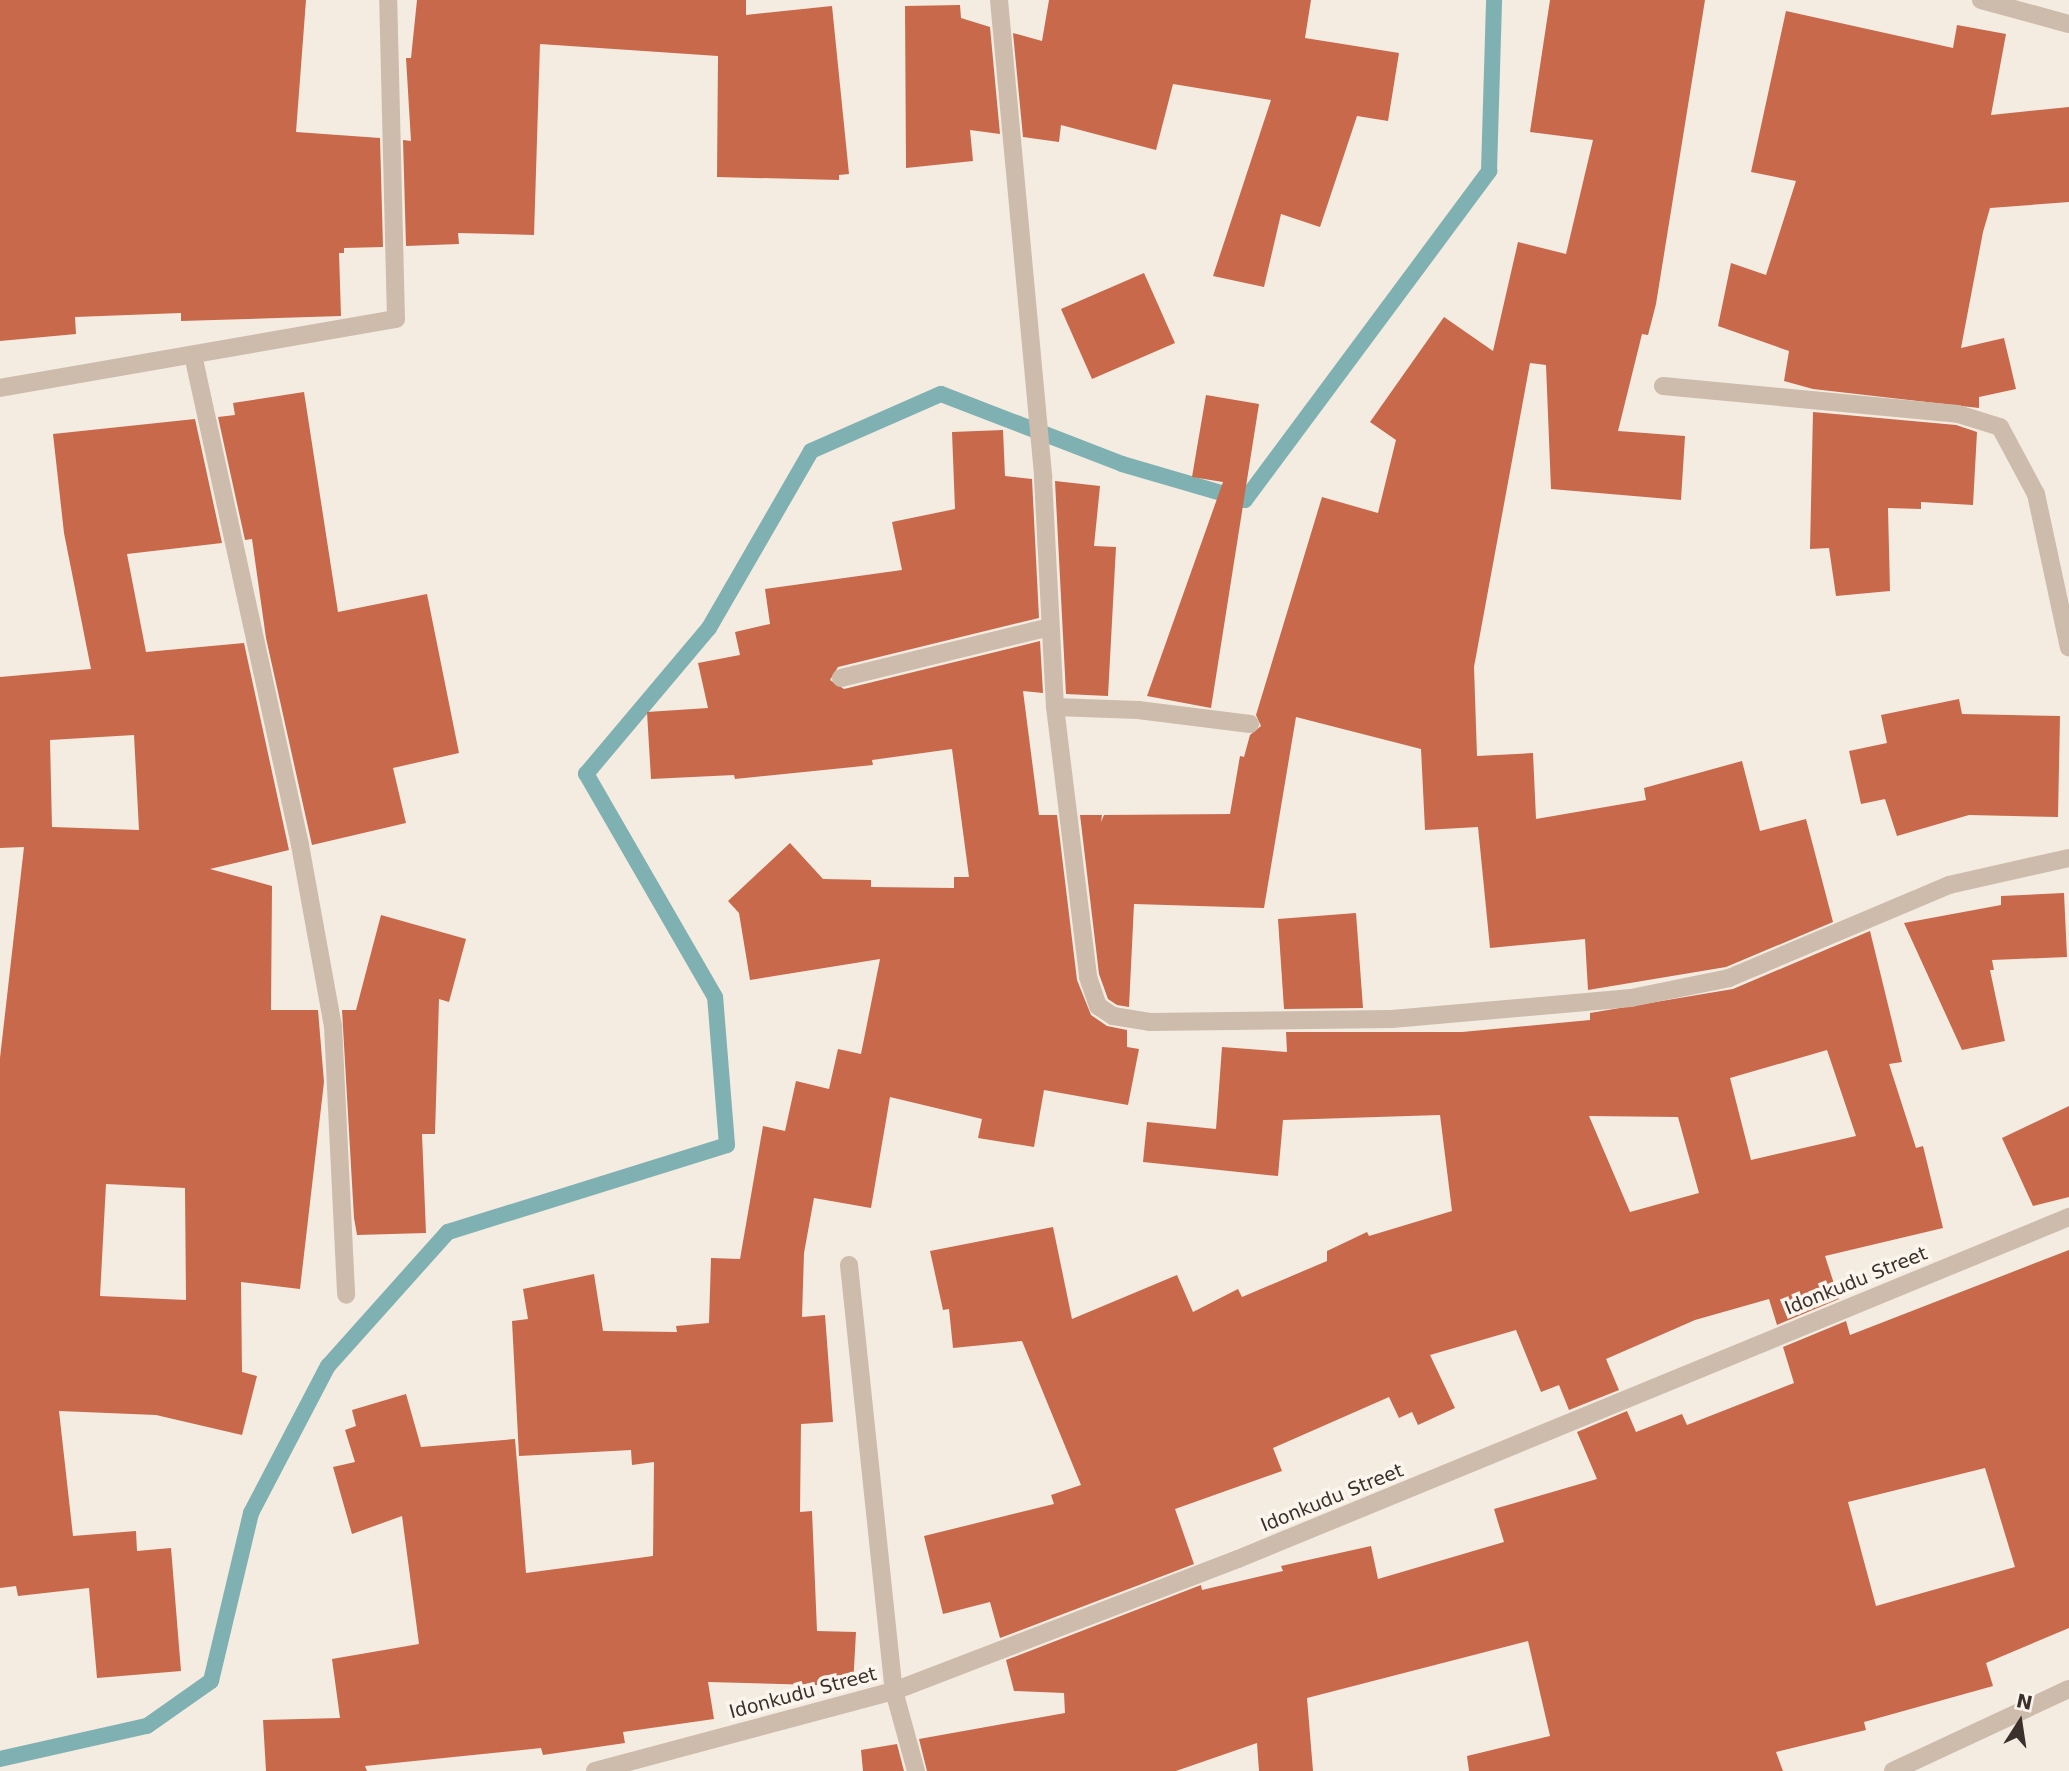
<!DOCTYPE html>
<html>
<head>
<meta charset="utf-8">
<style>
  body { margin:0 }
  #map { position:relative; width:2069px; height:1771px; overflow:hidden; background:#f4ebe1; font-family:"DejaVu Sans",sans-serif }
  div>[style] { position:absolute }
  .stream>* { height:16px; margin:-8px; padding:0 8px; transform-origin:8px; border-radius:8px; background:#7fb0b2 }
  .building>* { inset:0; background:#c8694b }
  .street>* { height:18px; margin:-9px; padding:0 9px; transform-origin:9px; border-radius:9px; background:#cdbbac }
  span { translate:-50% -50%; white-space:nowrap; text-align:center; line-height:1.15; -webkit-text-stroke:7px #fbf5ee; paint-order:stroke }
  .street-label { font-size:19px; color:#3b302b }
  .north { position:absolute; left:1985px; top:1687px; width:70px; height:70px; -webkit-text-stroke:5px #fbf5ee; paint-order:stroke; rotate:12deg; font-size:19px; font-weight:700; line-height:28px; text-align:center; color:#3b302b }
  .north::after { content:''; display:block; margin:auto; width:24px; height:32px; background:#3b302b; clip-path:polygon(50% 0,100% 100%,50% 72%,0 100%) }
</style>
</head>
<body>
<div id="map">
  <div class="stream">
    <div style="left:0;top:1759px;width:151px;rotate:-12.7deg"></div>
    <div style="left:147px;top:1726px;width:78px;rotate:-35.1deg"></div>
    <div style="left:211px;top:1681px;width:173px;rotate:-76.6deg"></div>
    <div style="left:251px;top:1513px;width:166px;rotate:-62.4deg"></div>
    <div style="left:328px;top:1366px;width:180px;rotate:-48.2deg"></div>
    <div style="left:448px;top:1232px;width:292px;rotate:-17.3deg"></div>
    <div style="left:727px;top:1145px;width:148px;rotate:-94.6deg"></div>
    <div style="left:715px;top:997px;width:258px;rotate:-120deg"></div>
    <div style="left:586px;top:774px;width:191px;rotate:-49.9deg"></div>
    <div style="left:709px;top:628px;width:204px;rotate:-60deg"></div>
    <div style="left:811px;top:451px;width:142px;rotate:-23.7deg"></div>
    <div style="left:941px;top:394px;width:194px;rotate:21.1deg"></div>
    <div style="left:1122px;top:464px;width:128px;rotate:16.3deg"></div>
    <div style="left:1245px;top:500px;width:410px;rotate:-53.4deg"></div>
    <div style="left:1489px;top:171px;width:171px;rotate:-88.3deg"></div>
  </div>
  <div class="building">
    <div style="clip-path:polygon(0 0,306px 0,296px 132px,380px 138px,383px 247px,344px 248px,344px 253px,339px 253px,341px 316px,181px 321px,181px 313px,75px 317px,76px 334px,0 341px)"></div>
    <div style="clip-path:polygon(417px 0,746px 0,746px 15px,832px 6px,849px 174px,839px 175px,839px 180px,717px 177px,718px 56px,540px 44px,534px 235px,458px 233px,459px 244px,406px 246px,403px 140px,411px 141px,406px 58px,411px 58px)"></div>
    <div style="clip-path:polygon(1049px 0,1311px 0,1305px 38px,1399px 53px,1388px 121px,1357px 116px,1320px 227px,1281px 214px,1264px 287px,1213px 276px,1271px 100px,1173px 84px,1156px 150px,1061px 125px,1059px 142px,1023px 137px,1013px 33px,1042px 41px)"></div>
    <div style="clip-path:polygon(1550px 0,1705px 0,1656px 304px,1648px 335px,1642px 334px,1618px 431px,1685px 436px,1681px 500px,1551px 489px,1546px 365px,1530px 363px,1474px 667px,1477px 756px,1533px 753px,1536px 819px,1646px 800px,1644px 788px,1742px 761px,1760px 831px,1806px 819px,1833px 922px,1726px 967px,1588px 990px,1585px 939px,1490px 948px,1478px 827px,1425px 830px,1421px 749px,1296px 717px,1264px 908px,1134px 904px,1129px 1007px,1117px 1005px,1108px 999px,1099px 974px,1080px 815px,1102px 815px,1101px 822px,1104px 815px,1230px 814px,1240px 756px,1244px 757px,1250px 735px,1261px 726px,1256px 715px,1322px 497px,1378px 513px,1396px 440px,1370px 422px,1444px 317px,1493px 351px,1518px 242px,1566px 254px,1593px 140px,1530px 132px)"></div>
    <div style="clip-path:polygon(960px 5px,961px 18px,990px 27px,1000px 134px,970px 130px,973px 161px,906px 168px,905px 6px)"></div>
    <div style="clip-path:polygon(1786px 11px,1953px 48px,1957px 25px,2006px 34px,1991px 115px,2069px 107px,2069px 202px,1990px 208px,1983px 232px,1961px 348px,2004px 338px,2016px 389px,1979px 397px,1979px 408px,1813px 389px,1784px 381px,1789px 351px,1718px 326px,1731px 263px,1766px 275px,1796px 181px,1751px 172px)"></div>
    <div style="clip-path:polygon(1144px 273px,1175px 343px,1092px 379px,1061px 309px)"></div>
    <div style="clip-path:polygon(304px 392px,338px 612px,427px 594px,459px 753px,393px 768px,406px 823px,312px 845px,266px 638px,252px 539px,245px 540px,218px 417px,235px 415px,233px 403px)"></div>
    <div style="clip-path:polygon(1206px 395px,1259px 404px,1211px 708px,1147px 696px,1223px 482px,1192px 477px)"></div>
    <div style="clip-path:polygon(1813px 412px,1956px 425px,1977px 432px,1973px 505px,1921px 502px,1921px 509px,1888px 508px,1890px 591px,1836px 596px,1829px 548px,1810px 549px)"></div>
    <div style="clip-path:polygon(evenodd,195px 419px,222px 543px,127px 554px,146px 652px,244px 643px,289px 850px,210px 869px,272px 886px,271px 1010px,318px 1010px,324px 1082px,300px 1289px,241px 1282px,242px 1372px,257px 1376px,242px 1435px,156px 1415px,59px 1411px,73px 1536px,136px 1531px,137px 1551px,171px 1548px,181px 1671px,97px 1678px,89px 1588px,18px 1596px,16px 1586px,0 1588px,0 1058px,24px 847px,0 848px,0 677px,91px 669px,64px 533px,53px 434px,195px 419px,134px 735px,139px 830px,52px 827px,50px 740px,134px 735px,195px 419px,106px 1184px,185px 1188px,186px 1300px,100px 1296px,106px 1184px)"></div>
    <div style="clip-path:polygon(1003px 430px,1005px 476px,1032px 479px,1039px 618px,838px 667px,830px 680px,844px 689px,1040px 641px,1043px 693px,1023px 691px,1039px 815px,1057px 815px,1077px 980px,1091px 1015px,1107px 1026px,1127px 1030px,1127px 1047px,1139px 1049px,1128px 1105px,1044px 1090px,1034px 1147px,978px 1138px,982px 1119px,890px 1097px,871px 1208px,814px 1198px,804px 1253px,802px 1317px,825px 1315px,833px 1422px,801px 1424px,800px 1512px,812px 1511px,817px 1631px,856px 1632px,853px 1686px,708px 1682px,714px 1719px,623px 1732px,625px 1743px,543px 1755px,541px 1748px,365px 1766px,367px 1771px,266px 1771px,263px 1720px,340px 1718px,332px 1659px,419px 1644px,402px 1516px,352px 1534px,333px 1467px,355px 1462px,345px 1430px,356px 1426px,352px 1410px,406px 1394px,421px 1447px,515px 1439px,526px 1573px,653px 1556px,654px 1462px,632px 1465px,631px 1450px,519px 1456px,512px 1321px,528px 1319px,523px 1289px,594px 1274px,603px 1331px,677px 1332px,676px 1326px,709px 1323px,711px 1258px,740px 1259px,763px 1126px,785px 1131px,796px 1081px,829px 1089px,838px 1049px,861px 1054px,880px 959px,750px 980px,739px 913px,728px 901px,790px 843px,823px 879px,871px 880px,871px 887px,954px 888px,954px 877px,969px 877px,952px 749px,872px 760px,873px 765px,735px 779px,734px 775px,651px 779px,647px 712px,708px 708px,698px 663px,740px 655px,735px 632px,770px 624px,765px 589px,902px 570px,892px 522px,955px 509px,952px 432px)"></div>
    <div style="clip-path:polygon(1055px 481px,1100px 486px,1094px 546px,1116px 547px,1108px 696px,1066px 694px)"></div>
    <div style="clip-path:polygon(1959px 699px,1962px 714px,2060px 716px,2058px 817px,1969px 815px,1897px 836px,1885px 799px,1861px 804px,1849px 751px,1887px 743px,1881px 715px)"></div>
    <div style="clip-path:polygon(2064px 893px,2067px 957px,1992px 960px,1994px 970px,1990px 970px,2005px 1041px,1962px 1050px,1904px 923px,2001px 905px,2001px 896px)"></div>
    <div style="clip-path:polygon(1356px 913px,1363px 1008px,1284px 1009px,1278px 919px)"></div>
    <div style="clip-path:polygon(381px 915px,466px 939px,449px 1002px,439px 999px,435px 1134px,422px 1134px,426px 1233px,357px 1235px,354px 1218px,342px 1010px,356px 1010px)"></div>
    <div style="clip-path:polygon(evenodd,1870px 931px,1902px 1062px,1889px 1064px,1916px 1148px,1923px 1146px,1943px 1228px,1825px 1256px,1839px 1299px,1777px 1325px,1769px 1299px,1695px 1320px,1606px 1359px,1619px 1390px,1569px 1410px,1559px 1385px,1541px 1392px,1516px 1330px,1430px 1355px,1455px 1408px,1418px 1425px,1412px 1412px,1399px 1418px,1389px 1397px,1273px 1448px,1282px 1471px,1175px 1509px,1194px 1564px,1000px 1638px,990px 1602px,943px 1614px,924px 1536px,1054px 1504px,1051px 1495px,1081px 1485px,1022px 1341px,953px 1348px,949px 1309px,943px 1310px,930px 1251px,1053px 1227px,1072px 1319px,1177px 1275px,1193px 1312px,1238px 1289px,1242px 1297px,1327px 1261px,1327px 1251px,1367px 1232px,1369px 1236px,1452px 1211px,1440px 1115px,1283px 1120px,1278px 1176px,1143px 1162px,1147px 1122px,1216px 1129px,1222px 1047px,1287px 1052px,1286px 1032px,1462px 1032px,1590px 1020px,1590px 1013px,1733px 989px,1870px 931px,1827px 1050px,1856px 1136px,1751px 1160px,1730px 1078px,1827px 1050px,1870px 931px,1589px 1116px,1678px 1117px,1699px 1193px,1630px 1212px,1589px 1116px)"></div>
    <div style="clip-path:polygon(2069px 1106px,2069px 1197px,2033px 1206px,2002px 1138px)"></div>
    <div style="clip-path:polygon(evenodd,2069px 1250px,2069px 1628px,1986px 1663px,1993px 1686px,1864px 1722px,1866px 1730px,1776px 1752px,1783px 1771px,1469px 1771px,1467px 1756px,1550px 1736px,1528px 1641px,1307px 1698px,1313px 1771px,1259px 1771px,1257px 1743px,1176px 1771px,927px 1771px,919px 1739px,1065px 1713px,1064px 1693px,1014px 1691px,1006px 1660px,1201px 1585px,1202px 1590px,1283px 1571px,1281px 1566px,1371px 1546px,1378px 1579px,1504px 1542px,1494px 1509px,1597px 1479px,1577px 1432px,1627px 1411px,1636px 1432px,1682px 1414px,1687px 1425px,1794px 1383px,1783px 1347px,1846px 1321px,1850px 1335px,2069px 1250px,1985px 1468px,2015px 1567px,1876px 1606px,1848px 1502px,1985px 1468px)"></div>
    <div style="clip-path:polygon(897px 1744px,904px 1771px,863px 1771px,861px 1750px)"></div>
  </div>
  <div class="street">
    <div style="left:999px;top:0;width:480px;rotate:84.7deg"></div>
    <div style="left:1043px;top:478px;width:229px;rotate:87deg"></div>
    <div style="left:1055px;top:707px;width:272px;rotate:83deg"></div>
    <div style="left:1088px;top:977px;width:31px;rotate:71deg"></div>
    <div style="left:1098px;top:1006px;width:18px;rotate:34deg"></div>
    <div style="left:1113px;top:1016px;width:37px;rotate:9deg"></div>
    <div style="left:1150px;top:1022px;width:242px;rotate:-0.7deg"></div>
    <div style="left:1392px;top:1019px;width:240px;rotate:-5deg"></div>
    <div style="left:1631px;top:998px;width:100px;rotate:-11.5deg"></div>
    <div style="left:1729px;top:978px;width:239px;rotate:-22.9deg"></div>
    <div style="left:1949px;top:885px;width:123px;rotate:-12.7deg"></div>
    <div style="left:1981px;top:0;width:91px;rotate:15.3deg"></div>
    <div style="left:193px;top:355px;width:502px;rotate:77.68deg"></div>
    <div style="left:300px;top:845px;width:184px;rotate:79.7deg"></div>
    <div style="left:333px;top:1026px;width:269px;rotate:87.2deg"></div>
    <div style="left:1663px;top:386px;width:296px;rotate:5.4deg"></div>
    <div style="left:1958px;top:414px;width:44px;rotate:17.2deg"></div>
    <div style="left:2000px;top:427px;width:76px;rotate:61.8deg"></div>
    <div style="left:2036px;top:494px;width:157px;rotate:77.9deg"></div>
    <div style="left:0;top:388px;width:402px;rotate:-9.9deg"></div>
    <div style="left:396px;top:319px;width:319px;rotate:-91.4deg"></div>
    <div style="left:841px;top:678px;width:215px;rotate:-13.7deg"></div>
    <div style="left:1055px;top:707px;width:83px;rotate:2.1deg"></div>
    <div style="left:1138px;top:710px;width:113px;rotate:7.1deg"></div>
    <div style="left:849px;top:1265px;width:428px;rotate:84deg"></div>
    <div style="left:894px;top:1691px;width:83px;rotate:74.6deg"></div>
    <div style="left:595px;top:1771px;width:310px;rotate:-15deg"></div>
    <div style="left:894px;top:1691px;width:368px;rotate:-21deg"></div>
    <div style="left:1238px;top:1559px;width:899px;rotate:-22.37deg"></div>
    <div style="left:1893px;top:1771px;width:194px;rotate:-25deg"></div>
  </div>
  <div class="street-label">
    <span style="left:1856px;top:1281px;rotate:-22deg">Idonkudu Street</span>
    <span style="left:1332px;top:1498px;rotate:-22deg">Idonkudu Street</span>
    <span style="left:803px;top:1693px;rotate:-15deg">Idonkudu Street</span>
  </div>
  <div class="north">N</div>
</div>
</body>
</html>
